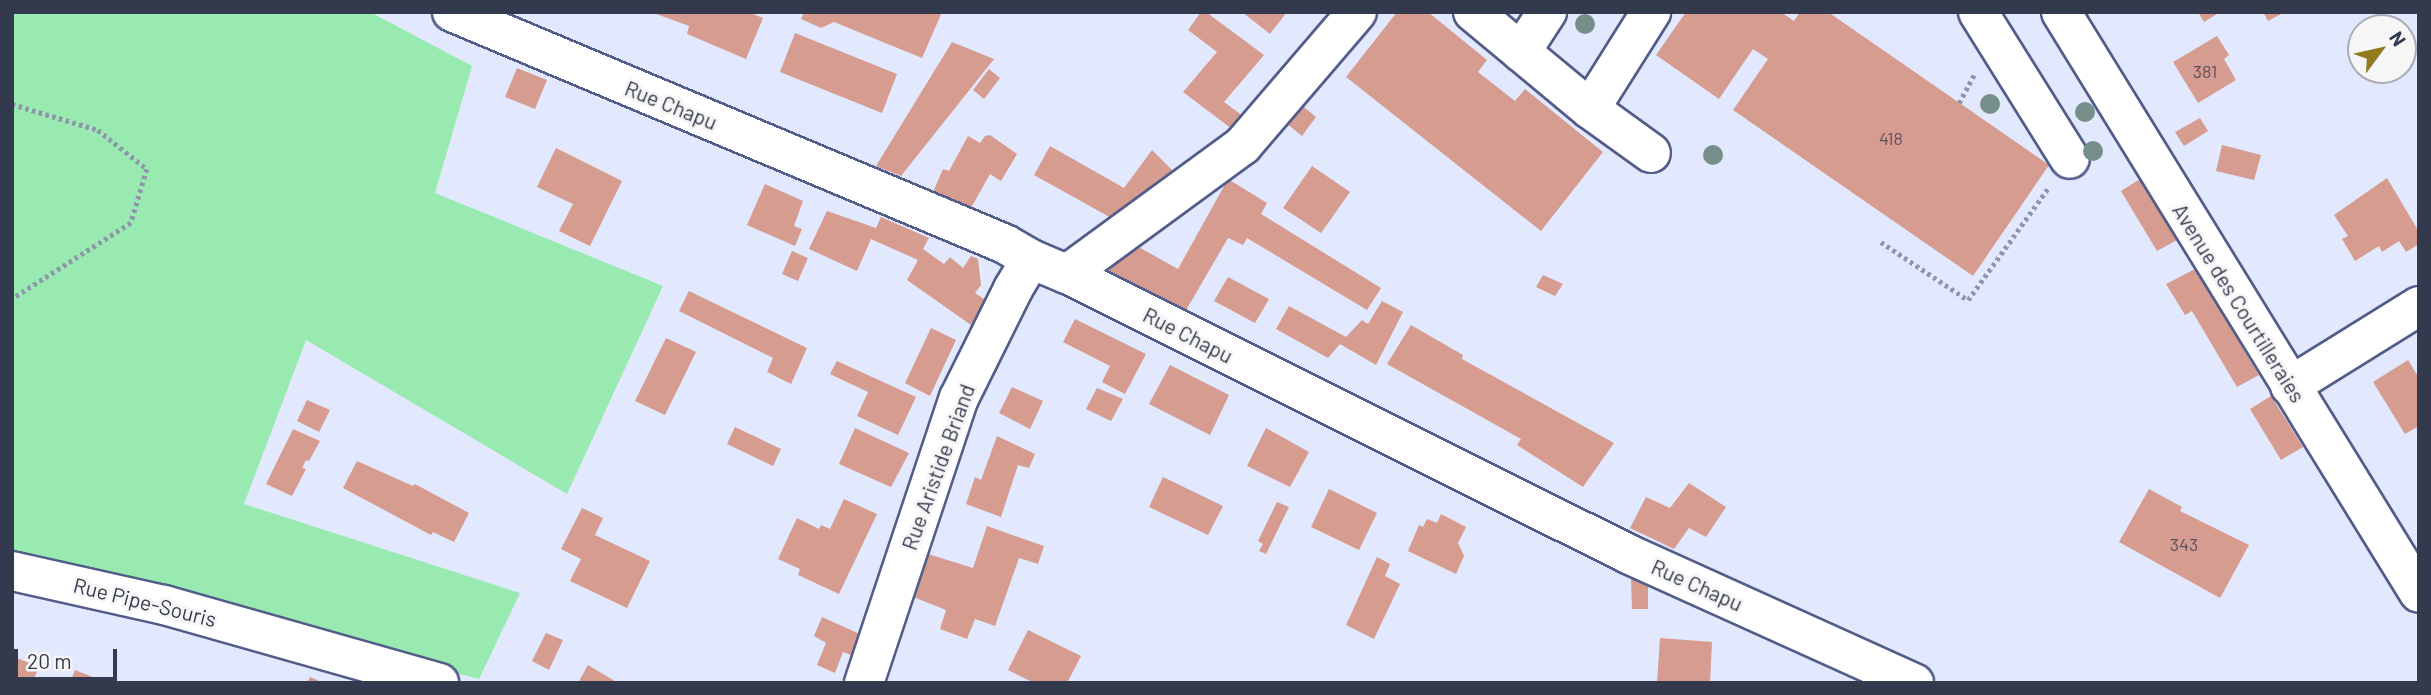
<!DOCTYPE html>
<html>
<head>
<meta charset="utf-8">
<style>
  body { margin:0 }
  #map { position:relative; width:2431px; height:695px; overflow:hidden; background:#e2e8fd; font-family:Barlow,sans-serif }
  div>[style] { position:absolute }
  .green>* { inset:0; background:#99eab0 }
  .building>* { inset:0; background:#d69c90 }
  .path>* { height:4.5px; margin-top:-2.25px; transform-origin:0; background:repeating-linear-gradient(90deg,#9096aa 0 3.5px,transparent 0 7px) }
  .roads { filter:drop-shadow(2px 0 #525d89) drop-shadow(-2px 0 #525d89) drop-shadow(0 2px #525d89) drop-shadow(0 -2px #525d89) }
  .minor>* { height:38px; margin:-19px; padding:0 19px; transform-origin:19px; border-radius:19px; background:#fff }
  .trees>* { width:20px; height:20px; margin:-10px; border-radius:50%; background:#778f8a }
  span { translate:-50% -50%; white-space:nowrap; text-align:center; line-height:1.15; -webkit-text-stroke:6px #f6f6f6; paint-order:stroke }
  .number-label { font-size:18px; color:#5c525e }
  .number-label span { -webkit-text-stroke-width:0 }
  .street-label { font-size:21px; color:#343a4e }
  .frame { position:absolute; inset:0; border:14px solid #343a4e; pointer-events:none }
  .north { position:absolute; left:2347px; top:14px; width:70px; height:70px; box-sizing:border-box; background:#f6f6f6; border:2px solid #a8abb3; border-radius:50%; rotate:57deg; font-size:19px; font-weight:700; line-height:28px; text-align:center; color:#343a4e }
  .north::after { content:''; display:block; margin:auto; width:24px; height:32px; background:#92791f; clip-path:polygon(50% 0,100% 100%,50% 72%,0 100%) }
  .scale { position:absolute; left:14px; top:649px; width:103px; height:32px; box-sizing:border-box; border:4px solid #343a4e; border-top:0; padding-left:9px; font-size:21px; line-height:24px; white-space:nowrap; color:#343a4e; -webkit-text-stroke:5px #f6f6f6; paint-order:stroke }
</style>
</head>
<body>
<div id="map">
  <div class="green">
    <div style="clip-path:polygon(12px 12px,370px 12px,472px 66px,435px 193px,663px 286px,567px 494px,306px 340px,244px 504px,520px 593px,479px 679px,12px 558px)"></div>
  </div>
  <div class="building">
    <div style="clip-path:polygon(651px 12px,748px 12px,763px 18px,746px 59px,687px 34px,689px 26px)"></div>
    <div style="clip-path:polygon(804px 12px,942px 12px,922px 58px,834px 22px,821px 28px,801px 19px)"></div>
    <div style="clip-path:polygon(1201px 12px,1206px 12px,1264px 55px,1224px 102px,1243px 116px,1232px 129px,1183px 92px,1217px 52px,1188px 30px)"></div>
    <div style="clip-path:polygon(1242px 12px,1287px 12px,1270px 34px)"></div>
    <div style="clip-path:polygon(1397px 12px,1428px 12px,1487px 60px,1478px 72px,1515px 101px,1525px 89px,1603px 152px,1541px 231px,1346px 77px)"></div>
    <div style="clip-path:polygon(1686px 12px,1781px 12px,1794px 21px,1800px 12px,1828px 12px,2049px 165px,1973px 276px,1733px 110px,1768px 59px,1753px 49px,1719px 99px,1656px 55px)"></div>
    <div style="clip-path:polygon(2198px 12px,2220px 12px,2204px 22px)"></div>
    <div style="clip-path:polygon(2263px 12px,2285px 12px,2268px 21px)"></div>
    <div style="clip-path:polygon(795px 33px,897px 74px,882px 113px,780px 72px)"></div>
    <div style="clip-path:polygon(2217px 36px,2229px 55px,2224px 59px,2236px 80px,2198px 103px,2173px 62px)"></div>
    <div style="clip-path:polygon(952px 42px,994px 59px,901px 176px,876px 166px)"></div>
    <div style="clip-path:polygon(517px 68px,547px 80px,535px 109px,505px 97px)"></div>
    <div style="clip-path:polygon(989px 69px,1000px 78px,984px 99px,973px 90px)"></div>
    <div style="clip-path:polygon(1300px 104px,1316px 117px,1302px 136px,1286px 123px)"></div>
    <div style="clip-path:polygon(2200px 118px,2208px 131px,2184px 146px,2175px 132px)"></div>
    <div style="clip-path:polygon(990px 135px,1017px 154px,1001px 181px,990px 174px,971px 208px,933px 192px,943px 169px,949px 171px,968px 136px,980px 143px,985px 136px)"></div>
    <div style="clip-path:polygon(2222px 145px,2261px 155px,2254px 180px,2216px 171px)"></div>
    <div style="clip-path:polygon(1050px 146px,1124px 188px,1152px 150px,1175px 173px,1115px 220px,1034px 175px)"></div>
    <div style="clip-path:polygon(556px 148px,622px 181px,590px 246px,559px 231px,573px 204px,537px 187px)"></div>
    <div style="clip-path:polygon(1312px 166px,1350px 192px,1321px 233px,1283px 208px)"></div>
    <div style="clip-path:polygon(2387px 178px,2419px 232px,2419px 244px,2406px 252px,2399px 241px,2382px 252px,2379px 246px,2355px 261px,2342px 239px,2348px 236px,2334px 215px)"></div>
    <div style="clip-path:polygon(1228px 179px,1267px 203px,1261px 214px,1381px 288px,1367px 310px,1247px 238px,1243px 245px,1228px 238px,1185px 312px,1106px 269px,1135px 245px,1178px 269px)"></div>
    <div style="clip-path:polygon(2140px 179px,2177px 240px,2157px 251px,2121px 191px)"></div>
    <div style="clip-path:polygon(765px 184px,803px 201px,794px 226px,802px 229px,795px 246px,747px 225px)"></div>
    <div style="clip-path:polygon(827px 211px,876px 228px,881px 217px,929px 238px,923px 249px,944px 264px,950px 257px,963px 268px,971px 256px,978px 259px,981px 285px,975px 293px,987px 301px,971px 325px,907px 280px,918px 260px,871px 239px,857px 271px,809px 249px)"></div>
    <div style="clip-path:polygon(792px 251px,808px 258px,798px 281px,782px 274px)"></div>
    <div style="clip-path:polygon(2195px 269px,2259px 375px,2237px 387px,2192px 311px,2185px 315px,2166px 284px)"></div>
    <div style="clip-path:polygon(1543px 275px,1563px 284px,1555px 296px,1536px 287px)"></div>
    <div style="clip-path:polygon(1228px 277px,1269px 299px,1255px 323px,1214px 301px)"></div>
    <div style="clip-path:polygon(689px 291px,807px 348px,791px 384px,767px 372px,773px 358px,679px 311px)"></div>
    <div style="clip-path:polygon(1382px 301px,1403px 312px,1376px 365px,1340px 344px,1328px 358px,1276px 329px,1289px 306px,1346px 337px,1362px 320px,1368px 324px)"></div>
    <div style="clip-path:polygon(1075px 319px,1146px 354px,1125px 394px,1102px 382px,1110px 366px,1063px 342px)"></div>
    <div style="clip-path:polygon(1411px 325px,1463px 355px,1462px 359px,1614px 443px,1583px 487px,1517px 445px,1521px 439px,1387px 364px)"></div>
    <div style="clip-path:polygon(931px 328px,956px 340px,930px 396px,905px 383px)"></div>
    <div style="clip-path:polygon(666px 338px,696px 352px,665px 415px,635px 401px)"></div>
    <div style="clip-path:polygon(2408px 360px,2419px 378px,2419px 426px,2405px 434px,2373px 382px)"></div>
    <div style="clip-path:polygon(837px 361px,916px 397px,898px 435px,857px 416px,868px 392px,830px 374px)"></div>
    <div style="clip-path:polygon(1170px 365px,1229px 395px,1210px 435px,1149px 404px)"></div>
    <div style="clip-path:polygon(1012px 387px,1043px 401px,1030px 429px,999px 413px)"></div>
    <div style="clip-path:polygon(1097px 388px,1123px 399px,1111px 421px,1086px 409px)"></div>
    <div style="clip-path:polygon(2271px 396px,2303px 447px,2281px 460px,2250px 409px)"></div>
    <div style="clip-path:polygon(307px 400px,330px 410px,319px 432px,297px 421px)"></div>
    <div style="clip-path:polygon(735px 427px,781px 449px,773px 466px,727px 444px)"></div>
    <div style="clip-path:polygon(855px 428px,909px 453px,891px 487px,839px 464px)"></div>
    <div style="clip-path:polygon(1266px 428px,1309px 452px,1290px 487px,1247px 466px)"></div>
    <div style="clip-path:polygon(293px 429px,320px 441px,309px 461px,306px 460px,302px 468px,306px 469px,292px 496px,266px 484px)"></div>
    <div style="clip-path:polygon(997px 436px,1035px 454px,1029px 468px,1018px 465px,1001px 517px,966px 504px,975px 477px,981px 480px)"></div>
    <div style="clip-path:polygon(357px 461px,413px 486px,415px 484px,469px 513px,454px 542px,433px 532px,431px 535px,343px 488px)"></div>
    <div style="clip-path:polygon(1163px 477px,1223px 506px,1208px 535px,1149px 507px)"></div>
    <div style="clip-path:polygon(1689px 483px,1726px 507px,1706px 537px,1689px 528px,1674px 549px,1630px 528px,1646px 497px,1670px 508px)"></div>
    <div style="clip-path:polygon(1329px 489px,1377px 513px,1359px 550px,1311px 527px)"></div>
    <div style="clip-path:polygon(2149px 489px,2182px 507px,2180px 511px,2249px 545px,2220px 598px,2119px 542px)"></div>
    <div style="clip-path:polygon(844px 499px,877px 514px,839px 594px,798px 575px,800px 569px,778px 559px,797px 518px,819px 529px,821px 525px,830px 529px)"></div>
    <div style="clip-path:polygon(1277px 502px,1289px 507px,1266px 554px,1259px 551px,1263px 544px,1258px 541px)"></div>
    <div style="clip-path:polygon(582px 508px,603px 518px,595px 535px,650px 561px,627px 608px,570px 581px,581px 559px,561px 549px)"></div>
    <div style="clip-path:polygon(1441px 514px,1466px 527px,1458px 543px,1464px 556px,1456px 574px,1408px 551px,1419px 525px,1423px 527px,1427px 519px,1437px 523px)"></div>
    <div style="clip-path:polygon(987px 526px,1044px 546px,1038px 564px,1019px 558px,995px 626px,975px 619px,967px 639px,940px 629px,946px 610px,911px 596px,925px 553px,973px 568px)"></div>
    <div style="clip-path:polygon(1377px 557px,1390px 564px,1385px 576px,1400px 584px,1374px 639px,1346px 625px)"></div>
    <div style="clip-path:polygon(1631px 578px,1648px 586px,1648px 609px,1632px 609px)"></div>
    <div style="clip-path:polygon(822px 617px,862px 635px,856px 657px,843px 652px,835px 673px,817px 665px,826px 643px,814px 636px)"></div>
    <div style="clip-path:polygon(1028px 630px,1081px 656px,1067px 683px,1034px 683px,1008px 670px)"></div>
    <div style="clip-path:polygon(546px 633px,563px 640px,549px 670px,532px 661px)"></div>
    <div style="clip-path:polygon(1660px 638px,1712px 642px,1710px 683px,1657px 683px)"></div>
    <div style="clip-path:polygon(12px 656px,39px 667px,32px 683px,12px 683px)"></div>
    <div style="clip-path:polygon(588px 665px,618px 683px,578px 683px)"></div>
    <div style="clip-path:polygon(75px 670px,108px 683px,70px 683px)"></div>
    <div style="clip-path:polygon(310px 677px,324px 683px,307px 683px)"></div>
  </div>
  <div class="path">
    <div style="left:1959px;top:103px;width:32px;rotate:-62deg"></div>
    <div style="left:12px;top:104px;width:90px;rotate:16.8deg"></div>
    <div style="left:98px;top:130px;width:63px;rotate:38.5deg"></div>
    <div style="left:147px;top:169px;width:56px;rotate:106.5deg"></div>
    <div style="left:131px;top:223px;width:141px;rotate:147.4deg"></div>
    <div style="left:1881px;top:242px;width:105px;rotate:33.7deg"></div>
    <div style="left:1968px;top:300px;width:139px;rotate:-54.4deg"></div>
  </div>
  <div class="roads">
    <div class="minor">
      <div style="left:452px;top:12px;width:600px;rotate:22.76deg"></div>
      <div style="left:1005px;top:244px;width:30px;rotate:30deg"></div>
      <div style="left:1031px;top:259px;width:39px;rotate:23deg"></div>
      <div style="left:1067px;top:274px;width:627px;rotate:26.52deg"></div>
      <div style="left:1628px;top:554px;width:314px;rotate:24.3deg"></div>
      <div style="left:1473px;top:12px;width:152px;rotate:39.7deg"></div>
      <div style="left:1590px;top:109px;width:75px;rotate:35.8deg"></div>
      <div style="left:1978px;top:12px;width:173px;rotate:58deg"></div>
      <div style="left:2061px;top:12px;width:682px;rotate:58.36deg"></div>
      <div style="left:1521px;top:52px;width:48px;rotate:-57deg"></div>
      <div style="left:1590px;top:109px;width:115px;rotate:-57.8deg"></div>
      <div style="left:1067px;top:274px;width:218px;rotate:-36.2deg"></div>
      <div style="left:1243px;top:145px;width:175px;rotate:-49.4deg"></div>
      <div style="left:2290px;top:386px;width:152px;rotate:-31.8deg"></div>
      <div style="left:12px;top:571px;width:156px;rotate:12.6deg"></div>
      <div style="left:164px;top:605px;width:286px;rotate:15.8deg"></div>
      <div style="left:864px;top:683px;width:300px;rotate:-71.6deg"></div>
      <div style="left:959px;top:398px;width:122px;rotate:-63.6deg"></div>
      <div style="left:1013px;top:289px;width:35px;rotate:-59deg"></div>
    </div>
  </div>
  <div class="trees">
    <div style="left:1585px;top:24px"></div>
    <div style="left:1990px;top:104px"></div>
    <div style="left:2085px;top:112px"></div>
    <div style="left:2093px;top:151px"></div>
    <div style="left:1713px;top:155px"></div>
  </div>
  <div class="number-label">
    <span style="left:2205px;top:71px">381</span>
    <span style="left:1891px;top:138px">418</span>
    <span style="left:2184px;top:544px">343</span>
  </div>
  <div class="street-label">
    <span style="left:671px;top:105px;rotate:22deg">Rue Chapu</span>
    <span style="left:2239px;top:303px;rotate:58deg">Avenue des Courtilleraies</span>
    <span style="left:1188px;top:335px;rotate:27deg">Rue Chapu</span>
    <span style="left:938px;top:467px;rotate:-70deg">Rue Aristide Briand</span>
    <span style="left:1697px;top:585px;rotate:24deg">Rue Chapu</span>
    <span style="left:145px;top:602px;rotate:14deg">Rue Pipe-Souris</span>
  </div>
  <div class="frame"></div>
  <div class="north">N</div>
  <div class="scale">20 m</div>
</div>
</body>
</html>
